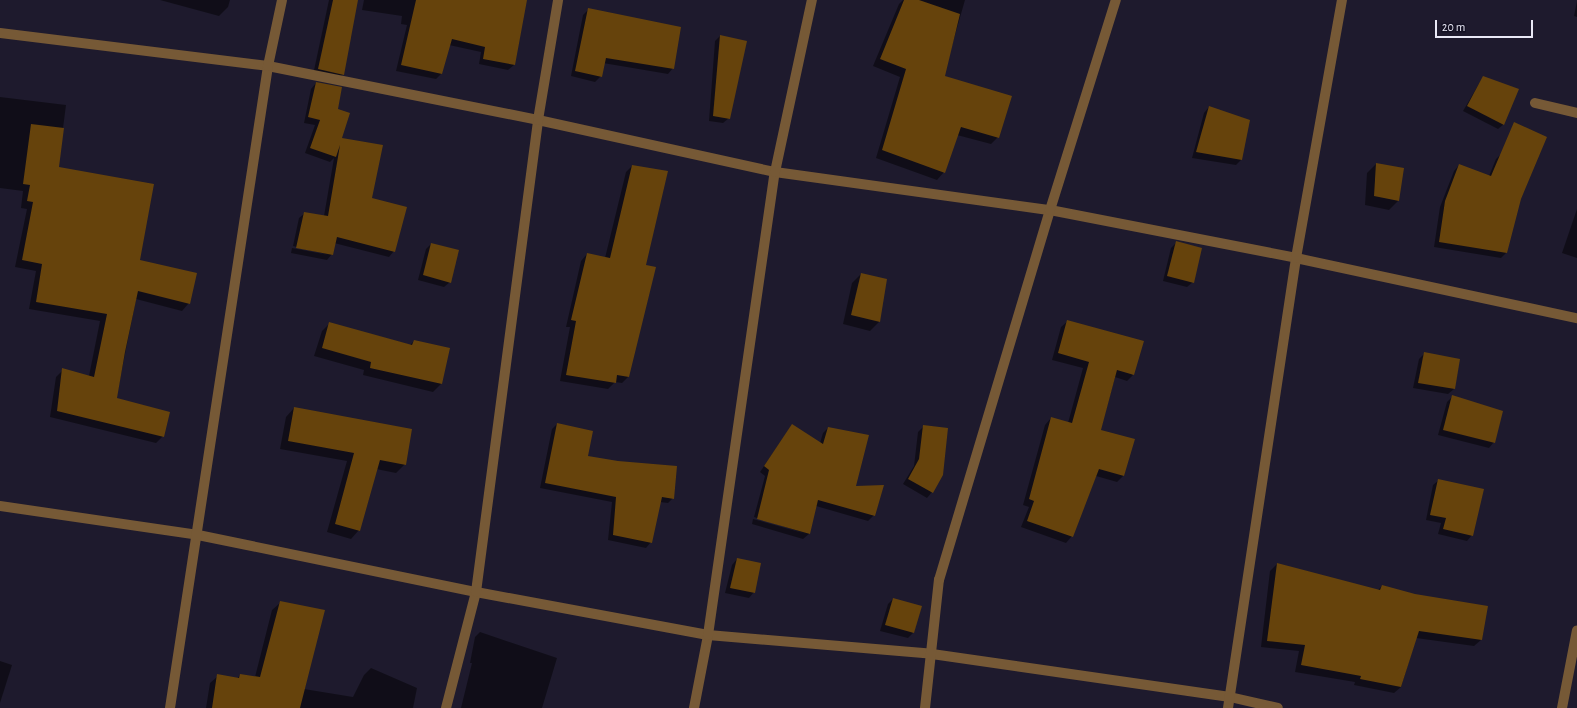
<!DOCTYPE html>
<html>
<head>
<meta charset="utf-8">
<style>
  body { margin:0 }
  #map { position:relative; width:1577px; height:708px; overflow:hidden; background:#1e1a2d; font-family:"Alegreya Sans",sans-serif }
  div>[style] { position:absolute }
  .shadow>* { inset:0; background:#0007 }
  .building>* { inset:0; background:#66430c }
  .street>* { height:10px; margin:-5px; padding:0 5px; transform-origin:5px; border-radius:5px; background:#765936 }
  span { translate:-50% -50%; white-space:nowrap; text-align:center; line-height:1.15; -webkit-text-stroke:3px #141123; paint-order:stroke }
  .scale { position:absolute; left:1435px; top:20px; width:98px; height:18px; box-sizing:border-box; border:2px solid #e9e8f5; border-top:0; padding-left:5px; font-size:12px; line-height:14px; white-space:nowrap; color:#e9e8f5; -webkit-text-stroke:3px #141123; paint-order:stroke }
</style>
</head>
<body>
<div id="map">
  <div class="shadow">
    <div style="clip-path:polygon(160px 0,230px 0,228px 7px,219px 16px)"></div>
    <div style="clip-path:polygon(329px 0,357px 0,343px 74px,338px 80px,313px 75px)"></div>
    <div style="clip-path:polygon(364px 0,526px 0,514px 65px,508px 70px,479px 64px,481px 52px,449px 45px,441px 74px,436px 79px,396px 71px,407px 25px,401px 24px,402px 16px,362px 10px)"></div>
    <div style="clip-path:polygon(903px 0,965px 0,943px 77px,998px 137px,991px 144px,957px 135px,944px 172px,937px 180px,876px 158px,900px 77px,873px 66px,899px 4px)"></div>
    <div style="clip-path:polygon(1577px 1px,1577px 17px,1574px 16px)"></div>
    <div style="clip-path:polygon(588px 10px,673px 68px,668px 74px,603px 63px,601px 76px,595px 82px,571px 76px,583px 15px)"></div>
    <div style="clip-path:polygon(720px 36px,729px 118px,723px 123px,709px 121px,715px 41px)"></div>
    <div style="clip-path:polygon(1483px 77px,1504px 124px,1498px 129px,1463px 111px)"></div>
    <div style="clip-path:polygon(316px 83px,337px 110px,341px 139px,394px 251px,389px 257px,334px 243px,332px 254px,327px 260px,291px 253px,292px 248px,329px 255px,293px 246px,299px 218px,305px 213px,324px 216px,334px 158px,330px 162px,305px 153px,315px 125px,304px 123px,311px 89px)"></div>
    <div style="clip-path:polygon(0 97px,66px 105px,58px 167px,139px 261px,189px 303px,182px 311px,136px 299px,116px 399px,163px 436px,156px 443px,50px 417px,56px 377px,63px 370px,89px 376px,100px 321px,29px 309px,36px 271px,15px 267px,27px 209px,21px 208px,23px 191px,0 188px)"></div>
    <div style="clip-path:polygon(1209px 107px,1248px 121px,1241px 160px,1236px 165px,1192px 158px,1204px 113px)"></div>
    <div style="clip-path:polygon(1501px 154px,1520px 199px,1506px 253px,1501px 258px,1434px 247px,1440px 207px,1454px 171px,1459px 165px,1489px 176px,1496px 159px)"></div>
    <div style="clip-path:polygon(1376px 164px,1398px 201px,1389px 210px,1365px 205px,1367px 173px)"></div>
    <div style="clip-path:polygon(632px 166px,645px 266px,628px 377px,622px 383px,615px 382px,608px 389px,560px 381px,570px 327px,566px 327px,581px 261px,587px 254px,605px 258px,626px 172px)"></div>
    <div style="clip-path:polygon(1577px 209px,1577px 258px,1562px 253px)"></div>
    <div style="clip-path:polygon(1177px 242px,1193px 282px,1187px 287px,1163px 281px,1171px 248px)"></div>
    <div style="clip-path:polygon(431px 244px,450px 282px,444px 287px,418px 280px,426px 249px)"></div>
    <div style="clip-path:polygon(861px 274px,886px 280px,879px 322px,870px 331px,843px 324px,852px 283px)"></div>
    <div style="clip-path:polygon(1068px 321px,1133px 375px,1127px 381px,1115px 377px,1100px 431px,1124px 475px,1117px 482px,1096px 476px,1072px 536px,1066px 543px,1021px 527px,1029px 507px,1023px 505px,1045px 425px,1051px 418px,1068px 423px,1083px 368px,1052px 360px,1061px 327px)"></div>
    <div style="clip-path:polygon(330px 323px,410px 345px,414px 341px,441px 384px,433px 392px,363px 375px,364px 370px,314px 356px,322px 331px)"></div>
    <div style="clip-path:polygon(1424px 354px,1454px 389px,1448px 394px,1413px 388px,1419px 359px)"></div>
    <div style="clip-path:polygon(1452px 397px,1494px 442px,1489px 448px,1438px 435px,1447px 402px)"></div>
    <div style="clip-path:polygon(294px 408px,405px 464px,396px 473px,376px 469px,359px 530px,351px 539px,327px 532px,347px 461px,280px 449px,286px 417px)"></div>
    <div style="clip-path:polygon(557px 424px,586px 456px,673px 498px,668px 503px,660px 502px,651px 542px,646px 548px,608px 540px,612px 502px,540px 488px,552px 429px)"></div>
    <div style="clip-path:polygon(792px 425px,820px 443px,823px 433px,828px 428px,855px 487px,874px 515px,868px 521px,816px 506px,809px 534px,803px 539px,752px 524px,753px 519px,807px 534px,754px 517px,765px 476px,760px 472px)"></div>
    <div style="clip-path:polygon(924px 426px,932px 492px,927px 498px,903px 484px,914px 466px,918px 432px)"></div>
    <div style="clip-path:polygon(1439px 480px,1472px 535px,1467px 541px,1438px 534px,1441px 523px,1426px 520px,1433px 485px)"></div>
    <div style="clip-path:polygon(737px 559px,754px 592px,749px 598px,725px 593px,732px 565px)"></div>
    <div style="clip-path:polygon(1277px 564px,1377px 591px,1382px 586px,1481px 640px,1474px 646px,1416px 638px,1401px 687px,1394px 693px,1354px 685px,1355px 682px,1295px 672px,1299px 651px,1261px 647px,1270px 571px)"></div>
    <div style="clip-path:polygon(893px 599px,913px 633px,908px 638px,880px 631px,888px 604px)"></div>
    <div style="clip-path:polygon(280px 603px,304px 689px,353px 697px,364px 675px,371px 668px,417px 688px,413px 708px,206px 708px,210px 683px,218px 676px,237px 679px,240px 675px,255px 677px,272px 610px)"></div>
    <div style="clip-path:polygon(480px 632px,557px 658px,542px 708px,461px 708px,472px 663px,470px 663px,475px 637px)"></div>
    <div style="clip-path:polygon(0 661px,12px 665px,0 703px)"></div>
  </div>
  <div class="building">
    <div style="clip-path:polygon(333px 0,358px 0,344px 75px,318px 69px)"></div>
    <div style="clip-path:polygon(416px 0,527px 0,515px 65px,483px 59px,485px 47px,452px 39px,442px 74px,401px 65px)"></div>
    <div style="clip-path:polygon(904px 0,919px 0,960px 14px,945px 76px,1012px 96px,999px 138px,961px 127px,945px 173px,882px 150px,906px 69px,880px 59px)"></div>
    <div style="clip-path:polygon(588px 8px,681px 27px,674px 69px,606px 58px,602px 77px,575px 71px)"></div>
    <div style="clip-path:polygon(720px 35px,747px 41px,730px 119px,713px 116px)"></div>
    <div style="clip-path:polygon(1483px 76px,1519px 89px,1504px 125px,1467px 106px)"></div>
    <div style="clip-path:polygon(316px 82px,342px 87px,338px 109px,350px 113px,342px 138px,383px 145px,372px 198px,407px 207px,395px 252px,337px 237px,333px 255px,296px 248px,304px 212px,328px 216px,340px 145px,336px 157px,310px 148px,320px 120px,308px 117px)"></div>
    <div style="clip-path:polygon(1209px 106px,1250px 120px,1242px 160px,1196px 152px)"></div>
    <div style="clip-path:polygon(1514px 122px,1547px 137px,1521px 199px,1507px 253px,1439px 242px,1445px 201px,1459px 164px,1491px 176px)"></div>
    <div style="clip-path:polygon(31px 124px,64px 128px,59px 167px,154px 184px,140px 260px,197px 273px,190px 304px,138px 291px,125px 352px,117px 398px,170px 412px,164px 437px,57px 411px,62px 368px,94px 377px,107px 314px,36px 302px,42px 264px,22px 260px,33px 202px,27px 201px,30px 185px,23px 184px)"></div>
    <div style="clip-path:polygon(1376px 163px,1404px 168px,1399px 201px,1374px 196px)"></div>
    <div style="clip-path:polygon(632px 165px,668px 171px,646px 265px,656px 267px,629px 377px,617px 375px,616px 383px,566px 375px,576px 321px,571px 320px,587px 253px,610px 258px)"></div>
    <div style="clip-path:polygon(1176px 241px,1202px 248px,1194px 283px,1167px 276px)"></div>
    <div style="clip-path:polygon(431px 243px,459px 250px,451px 283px,423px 275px)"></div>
    <div style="clip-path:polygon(861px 273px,887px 279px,880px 322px,851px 315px)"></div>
    <div style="clip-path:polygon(1067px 320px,1144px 341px,1134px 375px,1117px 370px,1101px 430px,1135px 439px,1124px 476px,1099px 469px,1073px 537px,1027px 521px,1034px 501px,1029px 499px,1051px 417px,1072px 423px,1089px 362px,1058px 353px)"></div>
    <div style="clip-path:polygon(329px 322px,412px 345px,414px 340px,450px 348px,442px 384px,370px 368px,371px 362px,322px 348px)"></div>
    <div style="clip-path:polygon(1424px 352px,1460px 359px,1455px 389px,1418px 383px)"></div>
    <div style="clip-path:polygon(1452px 395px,1503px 411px,1495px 443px,1443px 430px)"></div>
    <div style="clip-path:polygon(294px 407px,412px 429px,406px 465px,380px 460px,360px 531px,335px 524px,354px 453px,288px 441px)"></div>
    <div style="clip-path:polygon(557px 423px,593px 431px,588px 456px,618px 461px,677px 466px,674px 499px,662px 497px,652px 543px,613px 535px,616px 497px,545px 483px)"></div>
    <div style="clip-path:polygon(792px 424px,823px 444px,828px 427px,869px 435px,856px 486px,884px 485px,875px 516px,818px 500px,810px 534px,757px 519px,769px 470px,764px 466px)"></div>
    <div style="clip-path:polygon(923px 425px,948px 428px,943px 475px,933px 493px,908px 479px,919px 459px)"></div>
    <div style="clip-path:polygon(1438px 479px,1484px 489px,1473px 536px,1443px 529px,1446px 518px,1430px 515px)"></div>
    <div style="clip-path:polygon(737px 558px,761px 563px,755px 593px,730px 588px)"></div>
    <div style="clip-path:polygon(1277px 563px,1380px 590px,1382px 585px,1415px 594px,1488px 606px,1482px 640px,1419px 631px,1401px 687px,1360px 679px,1361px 676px,1301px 665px,1305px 645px,1267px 641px)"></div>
    <div style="clip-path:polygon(893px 598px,922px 606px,914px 633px,885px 625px)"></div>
    <div style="clip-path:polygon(280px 601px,325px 610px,300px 708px,212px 708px,217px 674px,239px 678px,240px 674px,260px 677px)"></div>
  </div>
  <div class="street">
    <div style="left:0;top:33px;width:270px;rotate:7deg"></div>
    <div style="left:268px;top:66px;width:275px;rotate:11.3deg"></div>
    <div style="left:538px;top:120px;width:243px;rotate:12.4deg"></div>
    <div style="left:775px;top:172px;width:278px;rotate:7.9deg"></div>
    <div style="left:1050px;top:210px;width:251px;rotate:11deg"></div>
    <div style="left:1296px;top:258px;width:287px;rotate:12.1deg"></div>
    <div style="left:1535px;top:103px;width:43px;rotate:13.4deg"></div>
    <div style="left:0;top:506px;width:200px;rotate:8.3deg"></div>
    <div style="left:198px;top:535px;width:284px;rotate:11.6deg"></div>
    <div style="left:476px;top:592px;width:236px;rotate:10.5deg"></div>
    <div style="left:708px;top:635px;width:225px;rotate:4.8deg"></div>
    <div style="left:932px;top:654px;width:301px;rotate:8.2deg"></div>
    <div style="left:1230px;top:697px;width:49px;rotate:12.9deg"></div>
    <div style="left:170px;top:708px;width:649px;rotate:-81.32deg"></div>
    <div style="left:268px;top:66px;width:67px;rotate:-78deg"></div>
    <div style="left:446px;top:708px;width:120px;rotate:-75.5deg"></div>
    <div style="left:476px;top:592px;width:476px;rotate:-82.5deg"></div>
    <div style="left:538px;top:120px;width:122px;rotate:-80.5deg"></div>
    <div style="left:694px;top:708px;width:74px;rotate:-79.1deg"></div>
    <div style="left:708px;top:635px;width:468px;rotate:-81.8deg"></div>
    <div style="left:775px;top:172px;width:176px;rotate:-77.9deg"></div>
    <div style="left:925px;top:708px;width:129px;rotate:-83.8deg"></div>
    <div style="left:939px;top:580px;width:386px;rotate:-73.3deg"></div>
    <div style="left:1050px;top:210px;width:220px;rotate:-72.6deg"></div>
    <div style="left:1228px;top:708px;width:455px;rotate:-81.4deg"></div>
    <div style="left:1296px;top:258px;width:262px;rotate:-79.9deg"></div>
    <div style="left:1562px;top:708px;width:79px;rotate:-79.1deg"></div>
  </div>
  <div class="scale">20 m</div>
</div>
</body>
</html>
